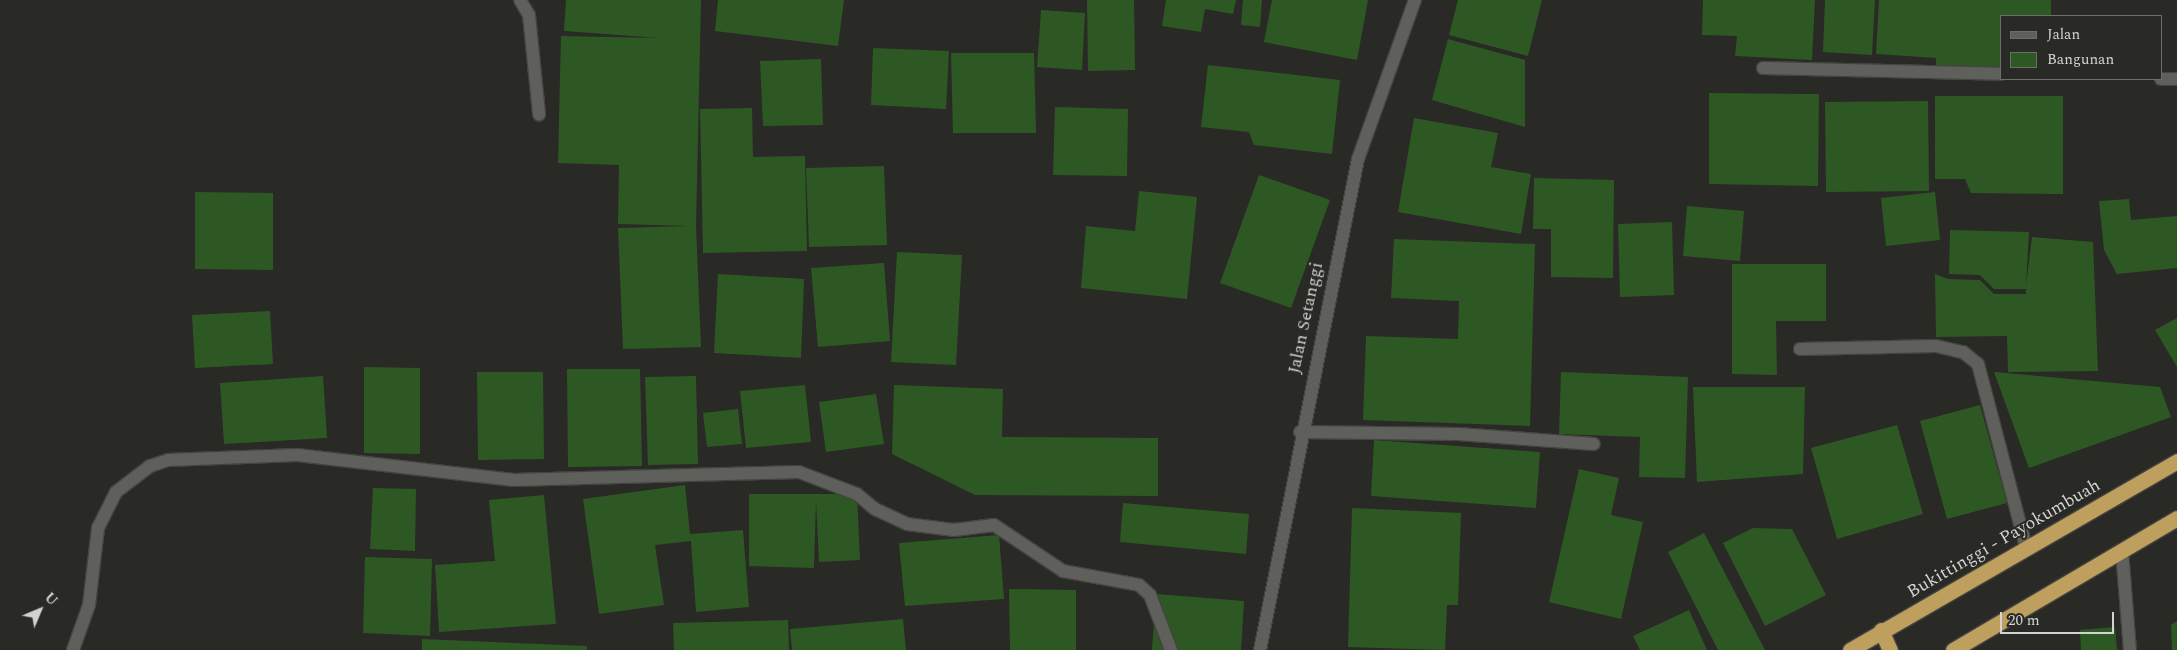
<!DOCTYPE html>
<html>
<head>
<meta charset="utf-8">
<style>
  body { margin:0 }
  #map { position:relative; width:2177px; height:650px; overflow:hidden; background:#292926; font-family:Spectral,serif }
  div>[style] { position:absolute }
  .building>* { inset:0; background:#2e5823 }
  .roads { filter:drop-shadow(1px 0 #444441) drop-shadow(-1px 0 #444441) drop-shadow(0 1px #444441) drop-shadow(0 -1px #444441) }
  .lane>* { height:12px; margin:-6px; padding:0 6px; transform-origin:6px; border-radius:6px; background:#5f5f5b }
  .street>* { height:12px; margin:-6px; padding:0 6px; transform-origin:6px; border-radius:6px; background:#5f5f5b }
  .highway>* { height:15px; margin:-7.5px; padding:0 7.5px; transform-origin:7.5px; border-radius:7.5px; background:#bf9f5e }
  span { translate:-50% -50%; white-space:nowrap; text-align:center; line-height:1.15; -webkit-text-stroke:4px #292926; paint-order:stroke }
  .street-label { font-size:18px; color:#d3d3d1 }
  .legend { position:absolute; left:2000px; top:15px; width:162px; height:65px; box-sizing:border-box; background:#292926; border:1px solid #6d6d6a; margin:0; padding:6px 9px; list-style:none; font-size:15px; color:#d3d3d1 }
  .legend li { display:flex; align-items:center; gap:10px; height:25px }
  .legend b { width:25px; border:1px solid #6d6d6a }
  .north { position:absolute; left:15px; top:585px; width:50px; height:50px; -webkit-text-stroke:4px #292926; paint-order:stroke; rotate:45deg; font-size:14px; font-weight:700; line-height:20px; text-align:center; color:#d3d3d1 }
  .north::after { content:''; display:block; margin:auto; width:18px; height:22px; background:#d3d3d1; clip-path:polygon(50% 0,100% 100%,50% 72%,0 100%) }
  .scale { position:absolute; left:2000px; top:612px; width:114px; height:22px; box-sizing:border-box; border:2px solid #d3d3d1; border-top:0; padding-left:6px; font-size:15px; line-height:18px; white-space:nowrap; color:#d3d3d1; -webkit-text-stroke:4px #292926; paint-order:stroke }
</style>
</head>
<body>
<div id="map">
  <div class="building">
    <div style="clip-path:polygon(566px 0,701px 0,696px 226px,701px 347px,623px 349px,618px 228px,688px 226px,618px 224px,619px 165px,558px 163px,561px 36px,659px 38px,564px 31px)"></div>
    <div style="clip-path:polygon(718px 0,844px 0,838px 46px,715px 31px)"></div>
    <div style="clip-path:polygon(1087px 0,1134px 0,1135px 70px,1088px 71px)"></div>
    <div style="clip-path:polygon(1166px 0,1236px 0,1233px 14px,1205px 9px,1201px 32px,1162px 26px)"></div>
    <div style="clip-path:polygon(1243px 0,1262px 0,1260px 27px,1241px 25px)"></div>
    <div style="clip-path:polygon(1272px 0,1368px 0,1357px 60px,1264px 42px)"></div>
    <div style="clip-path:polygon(1458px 0,1542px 0,1528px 56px,1449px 35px)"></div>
    <div style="clip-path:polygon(1703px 0,1815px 0,1812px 60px,1735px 56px,1737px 36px,1702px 35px)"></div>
    <div style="clip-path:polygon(1825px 0,1875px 0,1872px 55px,1823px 52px)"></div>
    <div style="clip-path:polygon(1879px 0,2051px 0,2051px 16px,2001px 16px,2001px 73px,1936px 72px,1936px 58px,1876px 54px)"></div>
    <div style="clip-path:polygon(1041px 10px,1085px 13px,1082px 70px,1037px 67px)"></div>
    <div style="clip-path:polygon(1448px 39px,1525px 60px,1525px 127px,1432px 100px)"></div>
    <div style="clip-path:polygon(873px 48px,949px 51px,946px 109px,871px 105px)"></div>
    <div style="clip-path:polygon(951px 53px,1034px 53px,1036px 133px,953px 133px)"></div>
    <div style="clip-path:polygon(821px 59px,823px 125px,763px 126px,760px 61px)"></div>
    <div style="clip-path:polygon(1208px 65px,1340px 80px,1332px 154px,1254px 145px,1249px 132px,1201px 127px)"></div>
    <div style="clip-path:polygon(1709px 93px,1819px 94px,1818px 186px,1709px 184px)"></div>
    <div style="clip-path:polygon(1935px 96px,2063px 96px,2063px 194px,1971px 193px,1965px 179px,1935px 179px)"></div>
    <div style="clip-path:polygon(1928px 101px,1929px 191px,1826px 192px,1825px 102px)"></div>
    <div style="clip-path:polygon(1055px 107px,1128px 109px,1127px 176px,1053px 175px)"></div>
    <div style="clip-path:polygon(752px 108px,753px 157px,805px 156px,807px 251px,703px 253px,700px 109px)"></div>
    <div style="clip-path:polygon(1414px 118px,1498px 133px,1491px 167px,1531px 174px,1521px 234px,1398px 212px)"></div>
    <div style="clip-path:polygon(884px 166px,887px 245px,809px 247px,806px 168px)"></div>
    <div style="clip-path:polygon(1259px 175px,1330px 200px,1291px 308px,1220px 283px)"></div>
    <div style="clip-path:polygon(1534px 178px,1614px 180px,1613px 278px,1551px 277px,1551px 229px,1533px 229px)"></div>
    <div style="clip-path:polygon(1139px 191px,1197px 197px,1187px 299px,1081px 288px,1086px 226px,1135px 231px)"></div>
    <div style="clip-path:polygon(195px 192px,273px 193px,273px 270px,195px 269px)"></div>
    <div style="clip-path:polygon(1935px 192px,1940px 240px,1886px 246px,1881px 198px)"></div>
    <div style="clip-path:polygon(2129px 199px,2131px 220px,2177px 216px,2177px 268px,2117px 274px,2104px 250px,2099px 201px)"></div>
    <div style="clip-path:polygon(1687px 206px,1744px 211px,1740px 261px,1683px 256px)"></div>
    <div style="clip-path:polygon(1672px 222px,1674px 295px,1620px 297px,1618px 224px)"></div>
    <div style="clip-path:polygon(1950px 230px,2029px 232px,2026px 286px,2032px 237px,2093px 242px,2098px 371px,2008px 372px,2007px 336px,1936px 337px,1935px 274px,1948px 279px,1980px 280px,1994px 294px,2026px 294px,2026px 289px,1994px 289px,1980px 275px,1949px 274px)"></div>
    <div style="clip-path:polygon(1394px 239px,1535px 244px,1530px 426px,1363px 420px,1366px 336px,1458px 339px,1459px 301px,1391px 298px)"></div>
    <div style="clip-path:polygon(897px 252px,962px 255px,956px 365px,891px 362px)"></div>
    <div style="clip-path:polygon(884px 263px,890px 341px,818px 347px,811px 268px)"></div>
    <div style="clip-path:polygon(1732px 264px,1826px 264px,1826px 321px,1776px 321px,1777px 375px,1732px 374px)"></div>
    <div style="clip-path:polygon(718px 274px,804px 279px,801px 358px,714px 353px)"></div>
    <div style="clip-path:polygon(270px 311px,273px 364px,195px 368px,192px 315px)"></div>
    <div style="clip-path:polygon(2177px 318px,2177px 367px,2155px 330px)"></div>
    <div style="clip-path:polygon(364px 367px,420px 368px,420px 454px,364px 453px)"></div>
    <div style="clip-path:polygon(567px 369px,640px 369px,642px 466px,568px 467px)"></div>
    <div style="clip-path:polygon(477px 372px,543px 372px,544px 459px,478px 460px)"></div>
    <div style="clip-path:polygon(1561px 372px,1688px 377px,1685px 478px,1639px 477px,1640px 437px,1559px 434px)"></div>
    <div style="clip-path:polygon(1994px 372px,2160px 387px,2171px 417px,2029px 468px)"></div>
    <div style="clip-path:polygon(323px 376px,327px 438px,224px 444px,220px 383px)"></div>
    <div style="clip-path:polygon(696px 376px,698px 464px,648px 465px,645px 377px)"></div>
    <div style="clip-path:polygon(805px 385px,811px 442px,746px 448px,740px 391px)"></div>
    <div style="clip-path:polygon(894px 385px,1003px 389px,1002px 437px,1158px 438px,1158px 496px,975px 495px,892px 454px)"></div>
    <div style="clip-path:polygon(1693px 387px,1805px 387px,1803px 474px,1697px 482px)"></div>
    <div style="clip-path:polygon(876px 394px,884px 444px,826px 452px,819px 402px)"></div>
    <div style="clip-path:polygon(1980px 405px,2007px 503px,1947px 519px,1920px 421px)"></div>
    <div style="clip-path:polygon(738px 409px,742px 444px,707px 447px,703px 413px)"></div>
    <div style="clip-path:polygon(1897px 425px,1923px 514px,1837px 539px,1811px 448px)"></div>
    <div style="clip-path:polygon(1374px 440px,1540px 452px,1536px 508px,1371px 496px)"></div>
    <div style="clip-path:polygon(1579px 469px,1619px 478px,1611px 515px,1643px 522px,1621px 619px,1549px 602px)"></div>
    <div style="clip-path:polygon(685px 485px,690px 534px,743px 530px,749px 607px,696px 612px,691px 541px,655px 545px,664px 605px,599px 614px,583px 499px)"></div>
    <div style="clip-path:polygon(373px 488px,416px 489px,415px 551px,370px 549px)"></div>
    <div style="clip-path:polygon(749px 494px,857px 494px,860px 560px,819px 562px,816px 501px,814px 568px,749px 566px)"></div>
    <div style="clip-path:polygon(544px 495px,556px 624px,439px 632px,435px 565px,495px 561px,489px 500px)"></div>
    <div style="clip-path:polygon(1123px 503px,1249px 514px,1246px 554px,1120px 542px)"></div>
    <div style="clip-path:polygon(1352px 508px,1461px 513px,1458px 605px,1447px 605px,1445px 650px,1348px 647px)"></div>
    <div style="clip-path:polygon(1753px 528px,1792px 529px,1826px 595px,1765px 626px,1723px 543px)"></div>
    <div style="clip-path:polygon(1704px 533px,1765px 650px,1718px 650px,1668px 552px)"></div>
    <div style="clip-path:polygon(999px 535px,1004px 599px,905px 606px,899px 543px)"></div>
    <div style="clip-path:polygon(365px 557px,432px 559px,430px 636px,363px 633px)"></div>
    <div style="clip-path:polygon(1009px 589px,1076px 590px,1076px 650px,1010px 650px)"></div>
    <div style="clip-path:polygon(1156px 594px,1244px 601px,1241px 650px,1152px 650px)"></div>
    <div style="clip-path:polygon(1689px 610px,1707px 650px,1640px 650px,1633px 636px)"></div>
    <div style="clip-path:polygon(903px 619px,906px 650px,792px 650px,790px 629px)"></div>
    <div style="clip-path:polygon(788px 620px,789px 650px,674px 650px,673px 623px)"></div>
    <div style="clip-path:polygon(2177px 621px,2177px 650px,2172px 650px,2171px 625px)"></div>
    <div style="clip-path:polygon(2115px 627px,2117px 650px,2081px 650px,2080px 630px)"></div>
    <div style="clip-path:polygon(422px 639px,587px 646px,587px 650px,422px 650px)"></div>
  </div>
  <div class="roads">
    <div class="lane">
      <div style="left:1300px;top:432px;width:158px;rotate:0.7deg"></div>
      <div style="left:1458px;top:434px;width:136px;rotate:4.2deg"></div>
    </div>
    <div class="street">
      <div style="left:520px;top:0;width:17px;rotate:59deg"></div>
      <div style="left:529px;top:15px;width:100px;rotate:84.2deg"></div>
      <div style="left:1763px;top:68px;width:238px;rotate:1.4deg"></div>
      <div style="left:2161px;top:79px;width:16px"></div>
      <div style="left:1800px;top:349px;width:136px;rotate:-1.3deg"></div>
      <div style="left:1936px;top:346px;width:28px;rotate:13deg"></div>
      <div style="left:1963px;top:352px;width:19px;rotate:39deg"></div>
      <div style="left:1978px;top:364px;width:189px;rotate:75.3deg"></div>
      <div style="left:2122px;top:551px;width:99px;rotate:85.4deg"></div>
      <div style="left:73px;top:650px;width:48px;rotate:-70.4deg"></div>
      <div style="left:89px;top:605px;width:78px;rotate:-83.3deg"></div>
      <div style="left:98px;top:528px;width:40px;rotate:-63.4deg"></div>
      <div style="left:116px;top:492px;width:43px;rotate:-37.4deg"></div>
      <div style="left:150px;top:466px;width:19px;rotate:-18deg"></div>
      <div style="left:168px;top:460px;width:129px;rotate:-2.2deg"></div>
      <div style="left:297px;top:455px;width:218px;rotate:6.6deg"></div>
      <div style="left:514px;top:480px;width:285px;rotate:-1.6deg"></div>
      <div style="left:799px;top:472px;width:62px;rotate:20.8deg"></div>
      <div style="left:857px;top:494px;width:23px;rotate:40deg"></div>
      <div style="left:875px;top:509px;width:35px;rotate:25deg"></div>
      <div style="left:907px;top:524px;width:47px;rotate:7.3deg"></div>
      <div style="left:954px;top:530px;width:40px;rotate:-7.1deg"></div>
      <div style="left:994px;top:525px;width:83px;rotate:33.7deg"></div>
      <div style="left:1063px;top:571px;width:77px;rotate:10.4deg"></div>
      <div style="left:1139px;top:585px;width:15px;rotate:42deg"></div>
      <div style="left:1150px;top:595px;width:59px;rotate:69.1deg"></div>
      <div style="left:1260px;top:650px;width:501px;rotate:-78.71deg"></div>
      <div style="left:1358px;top:159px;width:169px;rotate:-70.3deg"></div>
    </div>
    <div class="highway">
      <div style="left:1881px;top:630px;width:22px;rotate:66deg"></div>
      <div style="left:1850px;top:650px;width:378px;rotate:-30deg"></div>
      <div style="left:1953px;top:650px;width:260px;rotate:-30.5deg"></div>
    </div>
  </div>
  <div class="street-label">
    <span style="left:1306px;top:318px;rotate:-78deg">Jalan Setanggi</span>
    <span style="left:2004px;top:539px;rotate:-30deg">Bukittinggi - Payokumbuah</span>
  </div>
  <ul class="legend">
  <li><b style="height:6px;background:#5f5f5b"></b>Jalan</li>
  <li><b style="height:14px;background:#2e5823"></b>Bangunan</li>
  </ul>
  <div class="north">U</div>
  <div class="scale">20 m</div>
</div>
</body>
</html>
